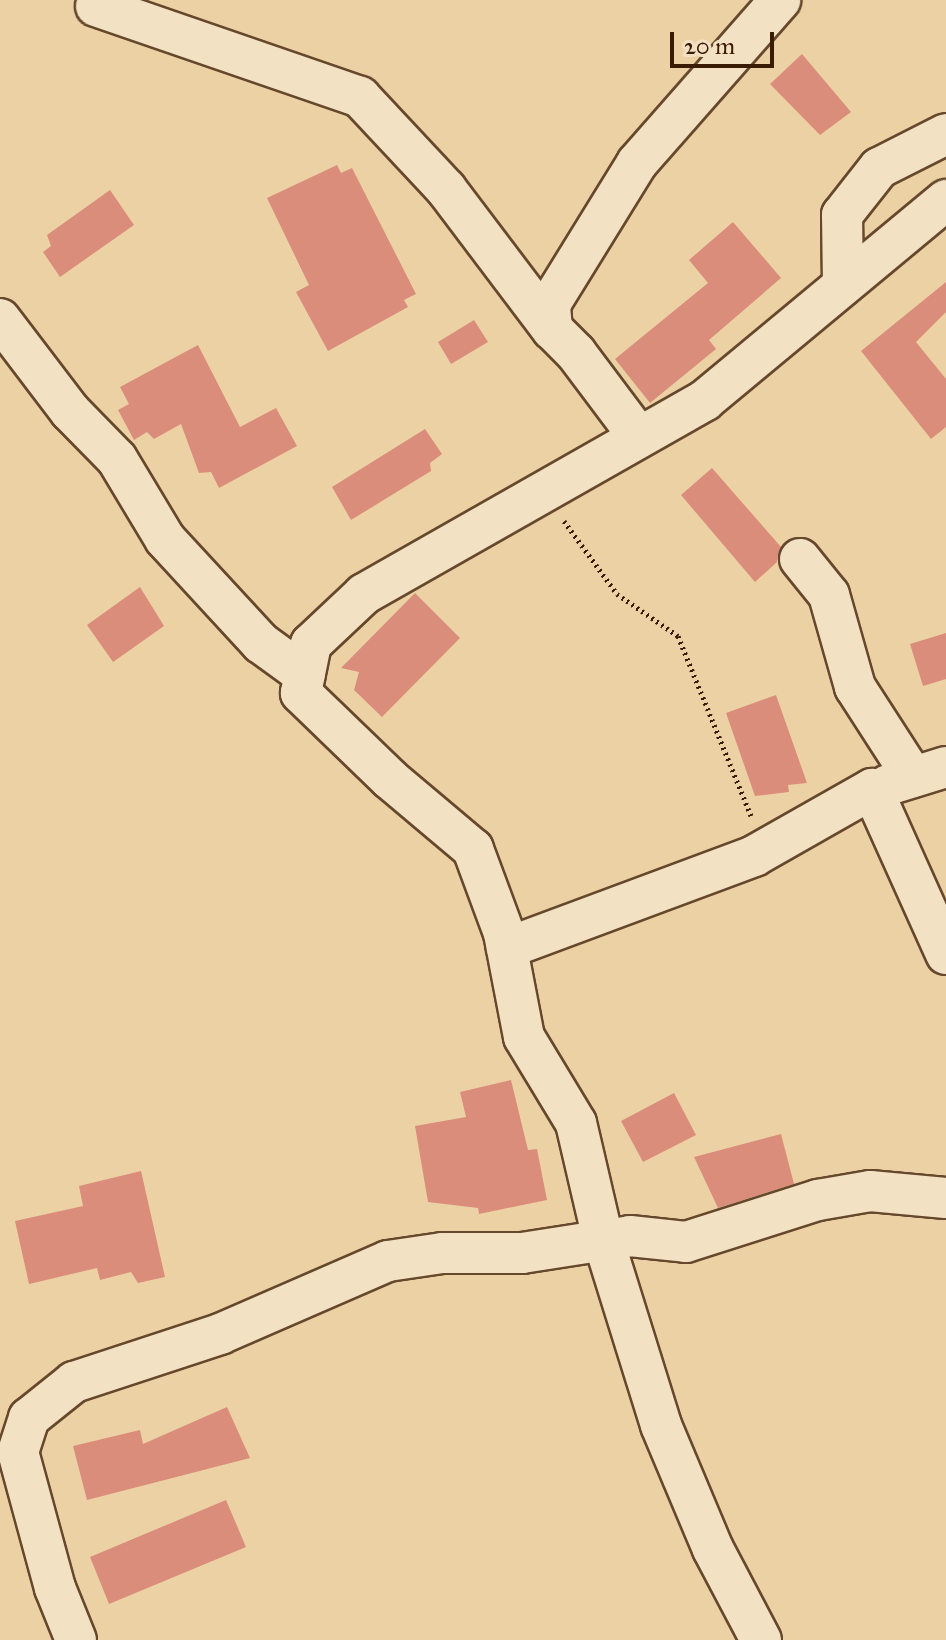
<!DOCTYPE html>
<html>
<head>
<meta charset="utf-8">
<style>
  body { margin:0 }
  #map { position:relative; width:946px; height:1640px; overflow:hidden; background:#ecd1a4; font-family:"IM FELL Great Primer",serif }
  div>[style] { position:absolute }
  .building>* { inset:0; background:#db8d7c }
  .path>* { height:5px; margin-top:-2.5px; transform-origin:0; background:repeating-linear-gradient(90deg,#3a1b04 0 2px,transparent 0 6px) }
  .roads { filter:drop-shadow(2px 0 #66482c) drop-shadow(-2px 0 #66482c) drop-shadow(0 2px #66482c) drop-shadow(0 -2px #66482c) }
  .minor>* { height:40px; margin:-20px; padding:0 20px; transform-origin:20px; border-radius:20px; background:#f3e1c4 }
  span { translate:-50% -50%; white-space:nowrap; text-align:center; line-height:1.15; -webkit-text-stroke:6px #f3e1c4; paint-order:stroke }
  .scale { position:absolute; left:670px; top:32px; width:104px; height:36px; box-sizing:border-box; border:4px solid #3a1b04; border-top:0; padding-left:10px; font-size:24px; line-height:28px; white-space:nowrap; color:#3a1b04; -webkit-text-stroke:6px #f3e1c4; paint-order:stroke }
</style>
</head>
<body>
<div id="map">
  <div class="building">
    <div style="clip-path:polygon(802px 54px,851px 112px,820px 135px,770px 84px)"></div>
    <div style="clip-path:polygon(337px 165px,341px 173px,352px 168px,416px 294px,404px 300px,408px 307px,328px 351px,296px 292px,309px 285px,267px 198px)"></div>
    <div style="clip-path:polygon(110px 190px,134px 225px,60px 277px,43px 252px,51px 246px,47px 235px)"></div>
    <div style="clip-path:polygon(733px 222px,781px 278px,709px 340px,716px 349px,650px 403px,615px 359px,708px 283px,689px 260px)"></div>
    <div style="clip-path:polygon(946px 282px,946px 312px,916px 342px,946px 379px,946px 427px,931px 439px,861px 351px)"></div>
    <div style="clip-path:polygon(474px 320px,488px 342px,451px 364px,438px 342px)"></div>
    <div style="clip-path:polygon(198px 345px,240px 427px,276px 408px,297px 446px,219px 488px,211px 472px,199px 473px,181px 424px,154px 439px,147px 432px,134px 440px,118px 410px,129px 404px,120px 387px)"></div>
    <div style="clip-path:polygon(425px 429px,442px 454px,430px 463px,431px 471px,351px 520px,332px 487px)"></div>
    <div style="clip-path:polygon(712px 468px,781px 547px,777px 562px,755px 582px,681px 495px)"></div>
    <div style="clip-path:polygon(140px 587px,164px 626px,113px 662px,87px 625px)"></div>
    <div style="clip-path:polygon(415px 593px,460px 638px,382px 717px,354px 690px,359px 672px,341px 668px)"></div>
    <div style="clip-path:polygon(946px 633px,946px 679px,923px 686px,910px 644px)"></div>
    <div style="clip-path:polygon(776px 695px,807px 783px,788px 785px,789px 792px,755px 796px,726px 713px)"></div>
    <div style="clip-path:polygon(511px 1080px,528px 1150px,537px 1149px,547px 1200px,479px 1214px,478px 1208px,428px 1202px,415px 1126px,466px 1117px,460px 1092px)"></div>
    <div style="clip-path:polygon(674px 1093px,696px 1135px,643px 1162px,621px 1121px)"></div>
    <div style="clip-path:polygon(781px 1134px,794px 1184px,718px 1208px,694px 1157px)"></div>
    <div style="clip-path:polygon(141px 1171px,165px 1277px,138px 1283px,131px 1272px,100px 1280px,97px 1268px,29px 1284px,15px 1221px,83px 1206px,79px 1186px)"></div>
    <div style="clip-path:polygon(227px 1407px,250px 1458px,87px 1500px,73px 1446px,140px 1430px,143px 1444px)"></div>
    <div style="clip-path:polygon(226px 1500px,246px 1547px,109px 1604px,90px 1557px)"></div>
  </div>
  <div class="path">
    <div style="left:564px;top:521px;width:90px;rotate:54deg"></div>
    <div style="left:617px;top:594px;width:74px;rotate:34.5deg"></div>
    <div style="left:678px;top:636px;width:194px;rotate:67.9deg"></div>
  </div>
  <div class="roads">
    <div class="minor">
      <div style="left:96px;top:6px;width:279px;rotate:19deg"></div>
      <div style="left:360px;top:97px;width:126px;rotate:46.9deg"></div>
      <div style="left:446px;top:189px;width:176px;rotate:52.9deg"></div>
      <div style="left:843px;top:285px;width:70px;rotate:-90.8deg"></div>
      <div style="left:842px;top:215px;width:60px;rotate:-51.8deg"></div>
      <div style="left:879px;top:168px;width:75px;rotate:-26.9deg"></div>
      <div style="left:0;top:319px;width:116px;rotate:52.7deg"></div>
      <div style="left:70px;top:411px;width:67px;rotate:45.6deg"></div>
      <div style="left:117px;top:459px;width:93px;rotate:59deg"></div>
      <div style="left:165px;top:539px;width:142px;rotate:47.3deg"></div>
      <div style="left:261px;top:643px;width:54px;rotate:36deg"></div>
      <div style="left:639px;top:437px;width:105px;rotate:-126.9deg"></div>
      <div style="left:576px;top:353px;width:34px;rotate:-135deg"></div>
      <div style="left:552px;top:329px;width:25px;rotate:-95deg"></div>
      <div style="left:550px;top:304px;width:166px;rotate:-58.3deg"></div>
      <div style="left:637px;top:163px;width:217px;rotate:-48.7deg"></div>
      <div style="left:800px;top:559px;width:46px;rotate:51.1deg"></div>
      <div style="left:829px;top:595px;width:96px;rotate:74.2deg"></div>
      <div style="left:855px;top:687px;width:107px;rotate:57.2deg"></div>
      <div style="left:888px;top:785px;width:61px;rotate:-17.2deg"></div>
      <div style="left:507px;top:948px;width:264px;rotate:-20.4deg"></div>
      <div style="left:754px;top:856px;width:136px;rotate:-29.6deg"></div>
      <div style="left:872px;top:789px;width:181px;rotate:65.8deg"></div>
      <div style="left:76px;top:1640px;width:56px;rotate:-112deg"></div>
      <div style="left:55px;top:1588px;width:141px;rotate:-105.2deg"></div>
      <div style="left:18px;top:1452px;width:36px;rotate:-72deg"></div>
      <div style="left:29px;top:1418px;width:58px;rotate:-38.7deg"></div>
      <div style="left:74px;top:1382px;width:154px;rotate:-18.2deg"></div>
      <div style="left:220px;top:1334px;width:183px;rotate:-23.5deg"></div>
      <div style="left:388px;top:1261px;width:55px;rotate:-8.4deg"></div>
      <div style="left:442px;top:1253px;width:80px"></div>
      <div style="left:522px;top:1253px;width:109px;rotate:-8.9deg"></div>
      <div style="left:630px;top:1236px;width:56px;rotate:6.1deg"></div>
      <div style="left:686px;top:1242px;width:139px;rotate:-17.7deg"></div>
      <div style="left:818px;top:1200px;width:53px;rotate:-9.8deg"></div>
      <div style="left:870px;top:1191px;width:76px;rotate:5.3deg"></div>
      <div style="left:761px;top:1640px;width:103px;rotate:-117.8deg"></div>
      <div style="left:713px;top:1549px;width:134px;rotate:-112.8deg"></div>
      <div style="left:661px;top:1425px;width:195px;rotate:-107.3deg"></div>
      <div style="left:603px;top:1239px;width:119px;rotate:-103.1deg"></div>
      <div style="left:576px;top:1123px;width:100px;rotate:-121.2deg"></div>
      <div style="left:524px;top:1037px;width:106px;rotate:-100.9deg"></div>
      <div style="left:504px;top:933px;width:90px;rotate:-110.3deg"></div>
      <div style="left:473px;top:849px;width:109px;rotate:-139.9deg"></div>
      <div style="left:390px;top:779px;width:124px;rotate:-136deg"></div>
      <div style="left:301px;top:693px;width:50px;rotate:-78.5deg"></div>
      <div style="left:311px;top:644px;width:73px;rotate:-43.3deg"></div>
      <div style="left:364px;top:594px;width:392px;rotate:-29.6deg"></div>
      <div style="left:705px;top:400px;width:313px;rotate:-39.7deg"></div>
    </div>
  </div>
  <div class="scale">20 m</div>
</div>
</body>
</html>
